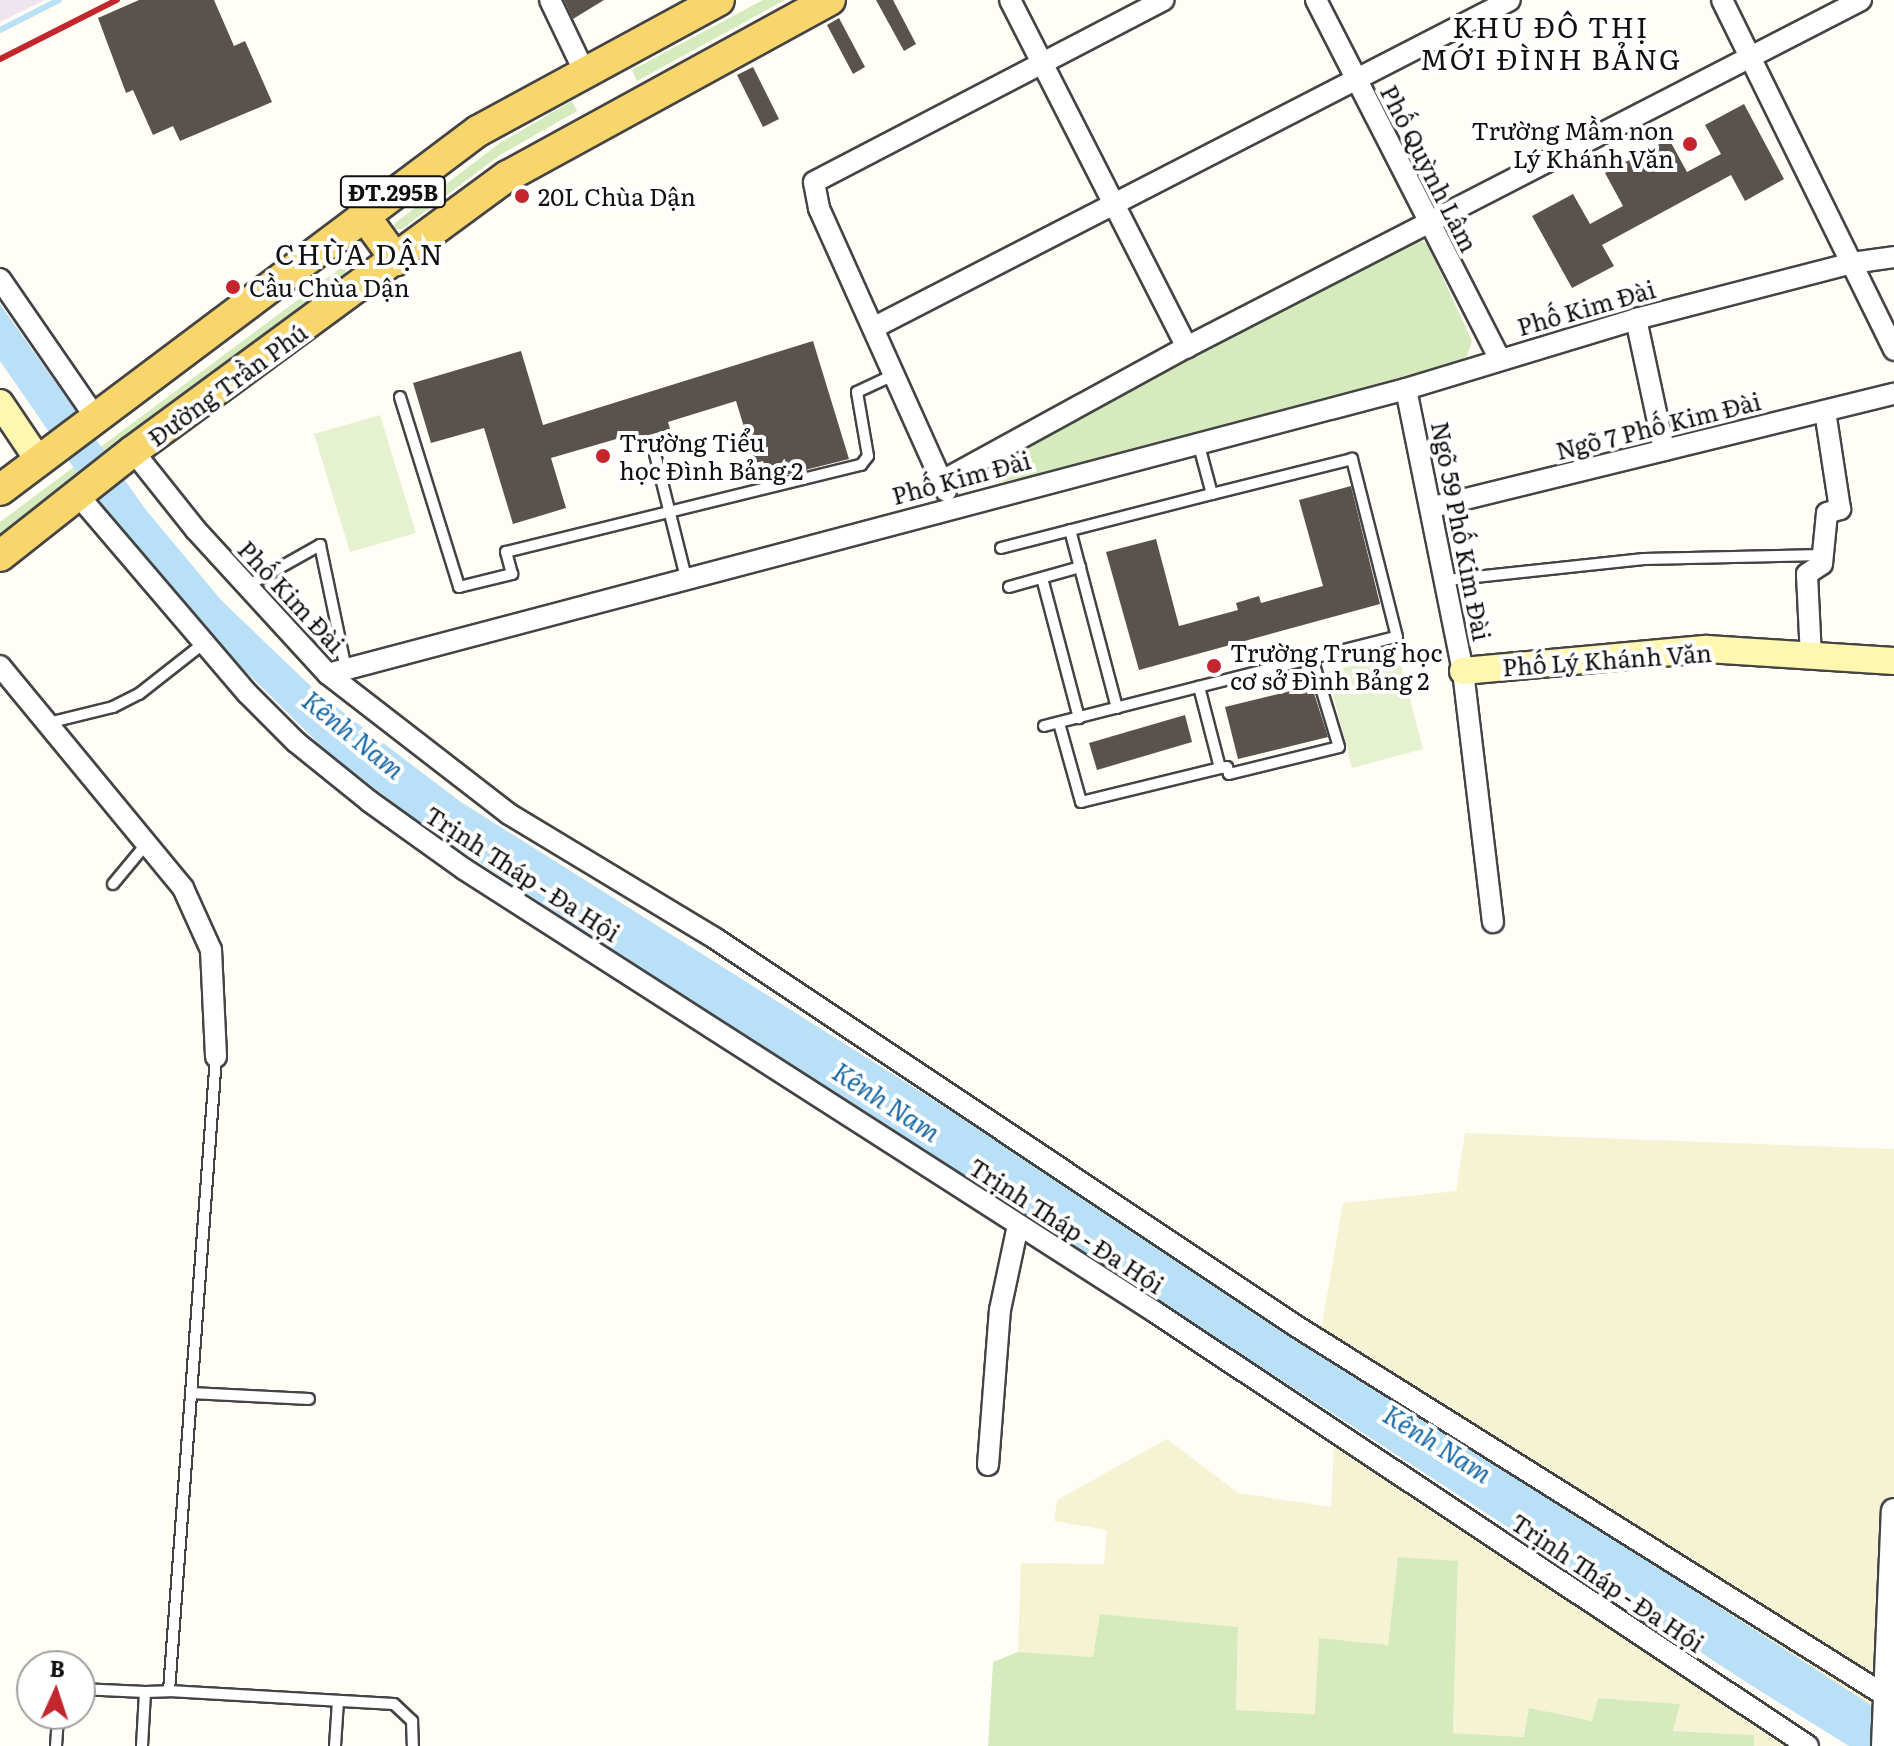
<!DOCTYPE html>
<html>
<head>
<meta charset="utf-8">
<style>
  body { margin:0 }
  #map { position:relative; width:1894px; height:1746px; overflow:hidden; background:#fffdf5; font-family:Literata,serif }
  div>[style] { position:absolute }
  .industrial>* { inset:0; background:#eee6ef }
  .farmland>* { inset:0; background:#f6f3d4 }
  .green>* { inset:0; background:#d5ebbd }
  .pitch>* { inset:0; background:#e6f2cf }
  .water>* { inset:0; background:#b9e0f7 }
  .stream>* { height:6px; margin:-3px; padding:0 3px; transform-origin:3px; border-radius:3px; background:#b9e0f7 }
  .building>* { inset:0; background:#5a524d }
  .roads { filter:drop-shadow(2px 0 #444) drop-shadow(-2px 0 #444) drop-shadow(0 2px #444) drop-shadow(0 -2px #444) }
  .service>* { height:10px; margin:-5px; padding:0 5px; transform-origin:5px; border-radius:5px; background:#fff }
  .minor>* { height:20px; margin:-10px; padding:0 10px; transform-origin:10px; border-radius:10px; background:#fff }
  .tertiary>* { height:24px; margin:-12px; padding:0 12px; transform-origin:12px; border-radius:12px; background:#fff }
  .secondary>* { height:26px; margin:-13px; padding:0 13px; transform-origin:13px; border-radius:13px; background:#fff6b0 }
  .primary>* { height:30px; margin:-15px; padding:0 15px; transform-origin:15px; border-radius:15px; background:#f9d66b }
  .rail>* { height:6px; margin:-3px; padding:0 3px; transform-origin:3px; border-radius:3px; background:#c4262e }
  .dots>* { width:22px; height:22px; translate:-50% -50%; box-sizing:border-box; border:4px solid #fff; border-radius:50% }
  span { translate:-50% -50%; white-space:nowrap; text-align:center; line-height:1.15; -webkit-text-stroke:8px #fff; paint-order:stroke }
  .shield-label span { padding:2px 6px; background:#fff; border:2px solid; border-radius:6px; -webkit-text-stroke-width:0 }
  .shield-label { font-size:22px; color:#111; font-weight:700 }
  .poi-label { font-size:24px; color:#111 }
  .right { translate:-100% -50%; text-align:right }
  .left { translate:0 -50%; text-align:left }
  .street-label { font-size:24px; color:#111 }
  .water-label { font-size:26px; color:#1768a6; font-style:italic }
  .quarter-label { font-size:28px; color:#111; letter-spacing:2px }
  .north { position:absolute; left:16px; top:1650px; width:80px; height:80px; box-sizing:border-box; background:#fff; border:2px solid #a0a0a0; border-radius:50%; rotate:3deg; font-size:22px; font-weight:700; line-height:32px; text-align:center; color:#111 }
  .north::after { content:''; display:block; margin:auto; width:28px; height:36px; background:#c4262e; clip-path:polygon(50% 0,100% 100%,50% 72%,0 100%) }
</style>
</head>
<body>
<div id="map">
  <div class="industrial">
    <div style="clip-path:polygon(0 0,45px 0,0 22px)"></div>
  </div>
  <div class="farmland">
    <div style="clip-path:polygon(1465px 1133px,1894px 1149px,1894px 1704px,1878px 1710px,1318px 1347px,1343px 1203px,1456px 1191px)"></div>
    <div style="clip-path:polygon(1167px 1439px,1238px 1493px,1331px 1507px,1334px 1446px,1787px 1746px,1754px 1746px,1753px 1735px,1673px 1731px,1679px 1704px,1598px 1698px,1592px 1721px,1529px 1709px,1525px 1737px,1453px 1733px,1458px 1562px,1399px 1557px,1388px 1646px,1316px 1714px,1236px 1710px,1238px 1628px,1101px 1614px,1093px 1657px,1018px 1652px,1021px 1563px,1104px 1564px,1107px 1530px,1054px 1521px,1057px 1500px)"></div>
  </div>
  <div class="green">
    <div style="clip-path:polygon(763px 0,785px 0,637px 81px,632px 70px)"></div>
    <div style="clip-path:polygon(572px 101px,577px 111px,500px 155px,402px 229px,394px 229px,395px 223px,500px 143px)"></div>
    <div style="clip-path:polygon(1413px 239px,1427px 243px,1472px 341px,1467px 356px,1458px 362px,1010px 482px,999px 481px,994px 473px,997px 455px)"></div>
    <div style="clip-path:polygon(346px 264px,345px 274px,0 534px,0 522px)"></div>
    <div style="clip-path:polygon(1398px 1557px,1458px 1561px,1453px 1733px,1524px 1737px,1529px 1708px,1592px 1721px,1598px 1698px,1680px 1704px,1673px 1731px,1754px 1735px,1754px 1746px,988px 1746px,993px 1662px,1018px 1652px,1093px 1657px,1100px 1614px,1238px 1627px,1236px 1710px,1315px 1714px,1319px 1638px,1388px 1645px)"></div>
  </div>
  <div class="pitch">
    <div style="clip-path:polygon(380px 415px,416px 533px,350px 552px,314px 434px)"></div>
    <div style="clip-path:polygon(1398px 653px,1423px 749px,1352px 768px,1327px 672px)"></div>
  </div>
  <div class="water">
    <div style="clip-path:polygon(0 304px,146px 510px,222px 601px,317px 692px,408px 762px,461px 802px,1002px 1143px,1894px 1720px,1894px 1746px,1849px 1746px,1746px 1682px,1269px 1372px,1083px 1259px,415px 820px,327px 752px,218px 644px,96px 500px,0 361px)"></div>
  </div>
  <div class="stream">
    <div style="left:0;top:30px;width:66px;rotate:-27deg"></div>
  </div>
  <div class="building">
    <div style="clip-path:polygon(139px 0,214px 0,234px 46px,245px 41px,272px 102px,180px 141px,173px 126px,153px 135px,133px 90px,126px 93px,98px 18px)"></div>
    <div style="clip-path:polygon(564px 0,604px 0,573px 19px)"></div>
    <div style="clip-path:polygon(876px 0,893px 0,916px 44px,904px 51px)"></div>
    <div style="clip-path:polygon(839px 18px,865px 67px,853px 74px,827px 25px)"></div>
    <div style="clip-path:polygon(753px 67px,779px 119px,763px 127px,737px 75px)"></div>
    <div style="clip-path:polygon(1744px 104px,1784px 179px,1745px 201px,1731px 175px,1602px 245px,1614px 266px,1572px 288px,1532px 216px,1573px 194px,1590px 224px,1623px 206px,1605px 173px,1669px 139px,1687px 172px,1721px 154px,1705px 125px)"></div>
    <div style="clip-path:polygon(813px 341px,849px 459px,785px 475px,783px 468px,767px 473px,763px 461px,755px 463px,736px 401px,668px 422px,670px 429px,639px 438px,637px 433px,551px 458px,566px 508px,513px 524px,484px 428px,431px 443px,413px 383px,521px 351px,543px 425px)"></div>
    <div style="clip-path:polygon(1351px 486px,1380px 604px,1139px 670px,1106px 552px,1156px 539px,1179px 626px,1238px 610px,1236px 603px,1259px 596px,1261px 603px,1323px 586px,1299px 500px)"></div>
    <div style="clip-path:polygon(1307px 687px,1313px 690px,1328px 737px,1238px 759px,1225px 707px)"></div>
    <div style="clip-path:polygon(1185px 715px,1192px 742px,1097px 770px,1089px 743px)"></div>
  </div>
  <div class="roads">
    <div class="service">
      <div style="left:400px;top:397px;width:199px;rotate:72.7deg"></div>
      <div style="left:459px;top:587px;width:55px;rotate:-13.8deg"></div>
      <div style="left:512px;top:574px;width:23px;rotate:-105deg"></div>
      <div style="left:506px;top:552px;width:366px;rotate:-13.8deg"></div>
      <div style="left:861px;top:465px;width:11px;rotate:-52deg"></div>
      <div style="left:868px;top:456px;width:65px;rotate:-99.8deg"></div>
      <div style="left:857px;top:392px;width:40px;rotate:-25deg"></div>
      <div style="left:655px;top:454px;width:127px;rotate:75.9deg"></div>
      <div style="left:1070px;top:530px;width:184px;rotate:75.2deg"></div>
      <div style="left:1001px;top:548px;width:218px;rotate:-14.4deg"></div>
      <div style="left:1212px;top:494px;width:54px;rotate:-105.1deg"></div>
      <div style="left:1042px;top:578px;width:145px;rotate:75.2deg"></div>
      <div style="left:1447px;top:580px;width:198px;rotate:-6.1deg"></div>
      <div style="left:1644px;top:559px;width:179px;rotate:-1.3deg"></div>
      <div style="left:247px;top:586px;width:84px;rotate:-29.3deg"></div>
      <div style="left:320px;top:545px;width:127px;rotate:78.2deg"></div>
      <div style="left:1009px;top:587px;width:74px;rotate:-15.7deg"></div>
      <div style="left:48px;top:723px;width:67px;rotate:-13.8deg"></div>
      <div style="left:113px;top:707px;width:29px;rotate:-27deg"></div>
      <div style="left:139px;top:694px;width:83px;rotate:-38.1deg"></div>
      <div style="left:1059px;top:723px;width:82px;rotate:74.4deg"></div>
      <div style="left:1081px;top:802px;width:143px;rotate:-13.7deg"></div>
      <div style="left:1220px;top:768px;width:84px;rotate:-104.5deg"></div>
      <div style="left:1044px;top:726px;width:364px;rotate:-14.2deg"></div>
      <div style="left:1397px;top:637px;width:184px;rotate:-104.2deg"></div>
      <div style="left:1352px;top:459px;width:144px;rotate:166deg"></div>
      <div style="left:1220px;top:768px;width:7px;rotate:-8deg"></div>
      <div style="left:1227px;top:767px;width:7px;rotate:74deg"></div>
      <div style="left:1229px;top:774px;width:113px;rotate:-13.8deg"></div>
      <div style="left:1339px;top:747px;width:93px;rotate:-106.9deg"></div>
      <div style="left:113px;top:884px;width:53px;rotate:-50.3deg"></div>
      <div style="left:191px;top:1393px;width:118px;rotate:2.9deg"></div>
      <div style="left:80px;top:1689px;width:65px;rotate:2.6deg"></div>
      <div style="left:169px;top:1691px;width:225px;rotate:3.3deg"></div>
      <div style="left:394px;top:1704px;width:25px;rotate:43deg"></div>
      <div style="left:412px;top:1721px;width:25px;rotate:88deg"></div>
      <div style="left:56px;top:1746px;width:32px;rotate:-86deg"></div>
      <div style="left:142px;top:1746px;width:54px;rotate:-86.8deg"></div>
      <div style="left:145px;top:1692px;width:24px;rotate:-2deg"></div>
      <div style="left:169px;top:1691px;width:636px;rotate:-85.76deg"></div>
      <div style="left:335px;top:1746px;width:45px;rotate:-86.2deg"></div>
    </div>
    <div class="minor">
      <div style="left:550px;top:0;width:79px;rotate:64.4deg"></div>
      <div style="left:1010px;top:0;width:390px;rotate:63deg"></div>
      <div style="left:1316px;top:0;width:402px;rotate:62.9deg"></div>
      <div style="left:1722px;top:0;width:390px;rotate:63.8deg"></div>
      <div style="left:0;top:279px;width:169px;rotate:55.4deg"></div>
      <div style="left:1636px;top:319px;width:134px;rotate:77.9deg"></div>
      <div style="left:873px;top:328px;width:716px;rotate:-27.24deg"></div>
      <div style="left:1406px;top:389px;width:288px;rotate:78.6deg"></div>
      <div style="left:1463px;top:671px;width:253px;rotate:83.2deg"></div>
      <div style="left:133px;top:451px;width:100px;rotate:51.5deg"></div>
      <div style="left:195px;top:529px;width:197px;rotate:47.5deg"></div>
      <div style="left:328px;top:674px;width:1115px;rotate:-14.81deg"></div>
      <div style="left:1406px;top:389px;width:240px;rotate:-16.9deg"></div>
      <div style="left:1636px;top:319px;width:223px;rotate:-14.5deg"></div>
      <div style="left:1852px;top:263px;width:42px;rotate:-8.1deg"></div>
      <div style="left:942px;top:481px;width:279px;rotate:-28.7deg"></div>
      <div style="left:1187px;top:347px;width:758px;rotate:-27.24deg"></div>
      <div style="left:946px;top:491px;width:310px;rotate:-114.2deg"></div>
      <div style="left:819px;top:208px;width:26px;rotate:-101deg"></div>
      <div style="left:814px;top:182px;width:394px;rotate:-27.5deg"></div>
      <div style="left:77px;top:494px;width:263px;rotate:49.5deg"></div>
      <div style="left:248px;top:694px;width:68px;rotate:45deg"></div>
      <div style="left:296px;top:742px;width:94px;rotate:38.9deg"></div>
      <div style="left:369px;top:801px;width:117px;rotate:35.6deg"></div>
      <div style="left:464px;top:869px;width:821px;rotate:32.66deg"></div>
      <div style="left:1155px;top:1312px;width:784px;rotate:33.61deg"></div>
      <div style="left:1433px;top:507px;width:475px;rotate:-13.8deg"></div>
      <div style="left:1811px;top:657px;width:83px;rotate:-92.8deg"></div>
      <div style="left:1807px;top:574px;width:18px;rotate:-34deg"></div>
      <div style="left:1822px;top:564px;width:51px;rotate:-84.4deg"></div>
      <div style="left:1827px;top:513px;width:14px;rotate:-17deg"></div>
      <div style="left:1840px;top:509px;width:99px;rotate:-98.7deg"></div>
      <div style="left:0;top:666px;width:288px;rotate:50.5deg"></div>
      <div style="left:183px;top:888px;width:68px;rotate:65.7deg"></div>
      <div style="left:211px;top:950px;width:107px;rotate:87.3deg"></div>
      <div style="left:328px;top:674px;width:229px;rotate:37.7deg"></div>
      <div style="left:509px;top:814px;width:242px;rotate:31.1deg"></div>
      <div style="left:716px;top:939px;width:697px;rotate:33.71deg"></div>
      <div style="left:1296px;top:1326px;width:696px;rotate:32.09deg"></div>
      <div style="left:988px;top:1465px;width:155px;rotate:-85.6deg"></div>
      <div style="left:1000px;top:1310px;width:87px;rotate:-78deg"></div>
    </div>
    <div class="tertiary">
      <div style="left:1884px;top:1746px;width:235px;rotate:-87.6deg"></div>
    </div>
    <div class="secondary">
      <div style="left:0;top:403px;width:70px;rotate:56.1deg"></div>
      <div style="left:1463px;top:671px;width:245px;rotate:-5.2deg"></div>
      <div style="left:1707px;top:649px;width:187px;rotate:3.7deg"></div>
    </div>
    <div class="primary">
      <div style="left:363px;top:214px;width:57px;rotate:54.3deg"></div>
      <div style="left:0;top:490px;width:598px;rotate:-36.91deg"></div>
      <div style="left:478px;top:131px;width:274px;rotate:-28.5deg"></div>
      <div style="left:0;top:556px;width:169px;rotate:-38.3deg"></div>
      <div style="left:133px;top:451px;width:465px;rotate:-36.3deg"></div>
      <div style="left:508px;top:176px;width:367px;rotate:-28.7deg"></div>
    </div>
  </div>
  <div class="rail">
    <div style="left:0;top:59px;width:131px;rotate:-26.8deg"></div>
  </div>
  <div class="dots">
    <div style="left:1690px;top:144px;background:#c4262e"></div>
    <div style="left:522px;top:196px;background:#c4262e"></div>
    <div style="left:233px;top:287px;background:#c4262e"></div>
    <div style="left:603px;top:456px;background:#c4262e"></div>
    <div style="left:1214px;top:666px;background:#c4262e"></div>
  </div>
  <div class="shield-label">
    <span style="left:393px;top:192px">ĐT.295B</span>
  </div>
  <div class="poi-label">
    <span class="right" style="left:1674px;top:144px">Trường Mầm non<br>Lý Khánh Văn</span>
    <span class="left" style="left:538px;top:196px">20L Chùa Dận</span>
    <span class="left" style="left:249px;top:287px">Cầu Chùa Dận</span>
    <span class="left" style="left:619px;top:456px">Trường Tiểu<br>học Đình Bảng 2</span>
    <span class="left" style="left:1230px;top:666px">Trường Trung học<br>cơ sở Đình Bảng 2</span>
  </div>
  <div class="street-label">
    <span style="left:1430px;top:168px;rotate:63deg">Phố Quỳnh Lâm</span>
    <span style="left:1586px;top:307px;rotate:-16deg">Phố Kim Đài</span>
    <span style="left:227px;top:384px;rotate:-36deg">Đường Trần Phú</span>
    <span style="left:1658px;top:425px;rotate:-14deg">Ngõ 7 Phố Kim Đài</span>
    <span style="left:961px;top:477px;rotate:-15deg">Phố Kim Đài</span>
    <span style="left:1462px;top:531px;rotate:79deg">Ngõ 59 Phố Kim Đài</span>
    <span style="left:292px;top:596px;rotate:47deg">Phố Kim Đài</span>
    <span style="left:1607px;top:659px;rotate:-4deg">Phố Lý Khánh Văn</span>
    <span style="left:523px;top:873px;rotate:33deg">Trịnh Tháp - Đa Hội</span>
    <span style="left:1067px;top:1225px;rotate:33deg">Trịnh Tháp - Đa Hội</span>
    <span style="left:1608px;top:1582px;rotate:34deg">Trịnh Tháp - Đa Hội</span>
  </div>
  <div class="water-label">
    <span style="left:354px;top:734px;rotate:39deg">Kênh Nam</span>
    <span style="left:887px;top:1101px;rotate:33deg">Kênh Nam</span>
    <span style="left:1438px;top:1443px;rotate:32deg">Kênh Nam</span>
  </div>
  <div class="quarter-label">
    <span style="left:1551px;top:42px">KHU ĐÔ THỊ<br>MỚI ĐÌNH BẢNG</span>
    <span style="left:360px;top:253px">CHÙA DẬN</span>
  </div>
  <div class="north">B</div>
</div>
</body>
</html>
